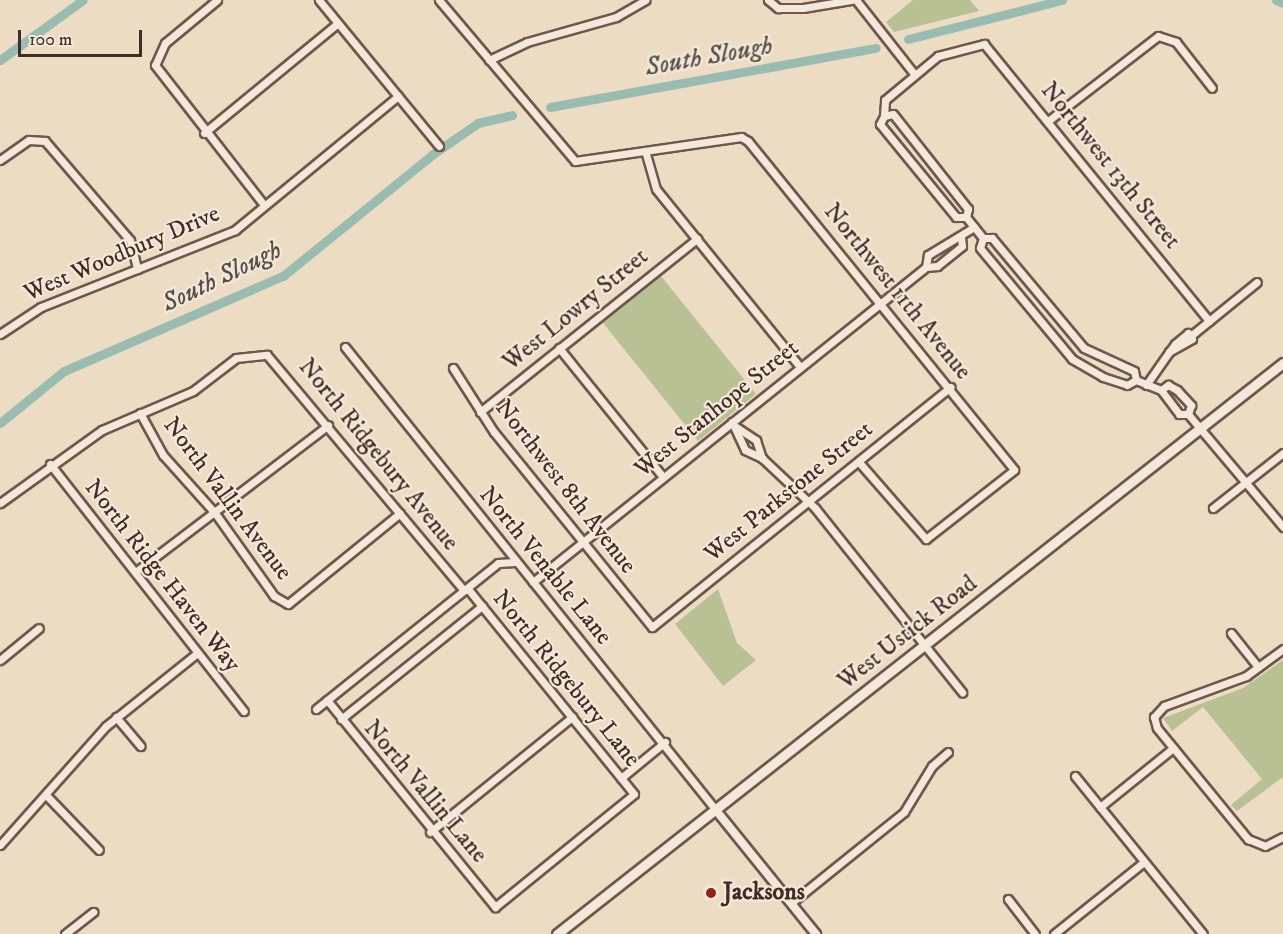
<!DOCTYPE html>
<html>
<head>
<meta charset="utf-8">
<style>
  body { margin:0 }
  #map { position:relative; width:1283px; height:934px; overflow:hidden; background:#eddcc4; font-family:"IM FELL DW Pica",serif }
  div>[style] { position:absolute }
  .green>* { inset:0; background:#b9c094 }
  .canal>* { height:9px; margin:-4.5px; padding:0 4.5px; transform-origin:4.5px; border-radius:4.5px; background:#9abcb0 }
  .roads { filter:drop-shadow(2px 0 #6d584b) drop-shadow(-2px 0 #6d584b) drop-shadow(0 2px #6d584b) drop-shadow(0 -2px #6d584b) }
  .minor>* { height:7px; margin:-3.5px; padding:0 3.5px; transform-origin:3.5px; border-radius:3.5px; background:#f3e8d9 }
  .tertiary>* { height:8px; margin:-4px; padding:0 4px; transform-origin:4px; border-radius:4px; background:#f3e8d9 }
  .secondary>* { height:9px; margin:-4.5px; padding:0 4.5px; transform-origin:4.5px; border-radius:4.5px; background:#f3e8d9 }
  .dots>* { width:16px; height:16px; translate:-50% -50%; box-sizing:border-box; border:3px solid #f3e8d9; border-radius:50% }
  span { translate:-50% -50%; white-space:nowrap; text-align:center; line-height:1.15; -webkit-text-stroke:4.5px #f3e8d9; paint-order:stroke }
  .street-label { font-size:24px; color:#422c23 }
  .poi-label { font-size:24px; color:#422c23; font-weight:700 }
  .left { translate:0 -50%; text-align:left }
  .water-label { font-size:26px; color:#585046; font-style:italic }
  .scale { position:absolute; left:18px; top:30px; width:124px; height:27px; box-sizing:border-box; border:3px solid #422c23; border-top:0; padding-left:8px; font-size:18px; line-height:21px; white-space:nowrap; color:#422c23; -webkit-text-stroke:4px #f3e8d9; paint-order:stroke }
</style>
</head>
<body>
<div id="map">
  <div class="green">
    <div style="clip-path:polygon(913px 0,970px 0,979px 11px,894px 32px,886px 22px)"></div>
    <div style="clip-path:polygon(661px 276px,756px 394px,698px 441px,603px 323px)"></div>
    <div style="clip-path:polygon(718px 589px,737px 643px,756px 660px,723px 686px,675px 624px)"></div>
    <div style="clip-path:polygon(1283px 660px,1283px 777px,1237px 811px,1231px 805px,1262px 779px,1203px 707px,1172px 731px,1163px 718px,1243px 688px)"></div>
  </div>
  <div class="canal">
    <div style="left:1276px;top:0;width:8px;rotate:23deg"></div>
    <div style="left:908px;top:39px;width:159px;rotate:-14.2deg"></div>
    <div style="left:0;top:60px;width:102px;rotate:-35.9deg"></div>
    <div style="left:550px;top:107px;width:331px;rotate:-10.3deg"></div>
    <div style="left:0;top:423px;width:82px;rotate:-39.1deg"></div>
    <div style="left:64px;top:371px;width:239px;rotate:-23.5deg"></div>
    <div style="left:283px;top:276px;width:193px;rotate:-39.1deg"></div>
    <div style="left:433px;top:154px;width:55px;rotate:-34.6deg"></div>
    <div style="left:478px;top:123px;width:35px;rotate:-13deg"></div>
  </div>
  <div class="roads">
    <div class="minor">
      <div style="left:217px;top:0;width:67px;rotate:140.4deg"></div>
      <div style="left:165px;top:43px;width:24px;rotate:114deg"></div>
      <div style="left:155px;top:65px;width:177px;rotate:52.1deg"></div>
      <div style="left:319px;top:0;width:189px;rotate:50.6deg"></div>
      <div style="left:439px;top:0;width:211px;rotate:49.8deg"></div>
      <div style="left:575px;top:161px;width:168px;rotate:-8.2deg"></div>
      <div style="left:741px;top:137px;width:8px;rotate:30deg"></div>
      <div style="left:748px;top:141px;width:423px;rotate:51deg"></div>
      <div style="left:1014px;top:470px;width:112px;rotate:141.9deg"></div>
      <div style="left:926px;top:539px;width:103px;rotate:-131.1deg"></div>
      <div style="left:768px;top:0;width:13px;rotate:39deg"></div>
      <div style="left:778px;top:8px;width:25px"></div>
      <div style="left:803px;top:8px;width:50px;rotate:-9.3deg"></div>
      <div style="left:856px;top:0;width:95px;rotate:51.8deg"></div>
      <div style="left:489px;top:60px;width:42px;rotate:-25.3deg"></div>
      <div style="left:527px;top:42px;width:92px;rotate:-15.7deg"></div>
      <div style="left:616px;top:17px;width:34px;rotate:-30deg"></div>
      <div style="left:893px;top:114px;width:121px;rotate:51.7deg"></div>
      <div style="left:968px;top:209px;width:8px;rotate:104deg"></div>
      <div style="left:966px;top:217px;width:10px;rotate:180deg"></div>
      <div style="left:956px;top:217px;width:120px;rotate:-129.3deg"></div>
      <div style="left:880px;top:124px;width:9px;rotate:-63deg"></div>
      <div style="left:884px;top:116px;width:9px;rotate:-13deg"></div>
      <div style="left:884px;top:116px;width:16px;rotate:-86deg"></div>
      <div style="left:885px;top:100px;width:69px;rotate:-39.7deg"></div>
      <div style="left:938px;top:56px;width:48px;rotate:-14.6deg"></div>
      <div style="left:984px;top:44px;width:357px;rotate:50.9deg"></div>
      <div style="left:1048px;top:121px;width:139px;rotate:-37.7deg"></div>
      <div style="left:1158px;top:36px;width:19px;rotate:18deg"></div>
      <div style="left:1176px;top:42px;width:58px;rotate:52deg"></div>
      <div style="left:204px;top:133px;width:173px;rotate:-39.4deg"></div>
      <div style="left:646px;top:154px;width:36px;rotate:74deg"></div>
      <div style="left:656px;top:189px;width:229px;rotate:51deg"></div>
      <div style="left:0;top:160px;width:35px;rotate:-35deg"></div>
      <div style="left:29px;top:140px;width:16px;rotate:4deg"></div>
      <div style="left:45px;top:141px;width:130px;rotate:49.4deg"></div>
      <div style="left:130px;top:240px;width:30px;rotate:76deg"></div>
      <div style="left:966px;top:217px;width:27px;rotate:51deg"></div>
      <div style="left:961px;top:237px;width:9px;rotate:84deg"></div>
      <div style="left:962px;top:246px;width:32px;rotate:141deg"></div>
      <div style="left:937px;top:266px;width:11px;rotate:175deg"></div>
      <div style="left:926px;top:267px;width:12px;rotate:-81deg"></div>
      <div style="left:928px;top:255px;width:54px;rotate:-31.3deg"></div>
      <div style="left:983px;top:238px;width:10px;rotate:107deg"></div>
      <div style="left:980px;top:248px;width:144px;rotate:50.3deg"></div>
      <div style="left:1072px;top:359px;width:36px;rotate:30deg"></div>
      <div style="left:1103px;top:377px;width:25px;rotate:18deg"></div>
      <div style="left:1127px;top:385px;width:10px;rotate:-29deg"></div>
      <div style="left:983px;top:238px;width:9px"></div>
      <div style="left:992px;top:238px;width:143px;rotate:50.1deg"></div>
      <div style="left:1084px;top:348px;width:55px;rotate:24.7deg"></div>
      <div style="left:1134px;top:371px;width:9px;rotate:77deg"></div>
      <div style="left:1188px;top:333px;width:7px;rotate:56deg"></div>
      <div style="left:1192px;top:339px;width:26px;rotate:151deg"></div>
      <div style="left:1169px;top:352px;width:10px;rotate:-53deg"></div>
      <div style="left:1175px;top:344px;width:17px;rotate:-40deg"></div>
      <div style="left:0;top:334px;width:49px;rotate:-33.4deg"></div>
      <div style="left:41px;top:307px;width:209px;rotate:-21.6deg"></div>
      <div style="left:235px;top:230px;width:211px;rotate:-39.4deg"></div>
      <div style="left:1193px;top:334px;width:82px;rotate:-39.1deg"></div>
      <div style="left:345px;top:347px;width:592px;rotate:51.31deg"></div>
      <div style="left:559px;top:348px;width:166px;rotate:51.1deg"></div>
      <div style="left:453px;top:368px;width:76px;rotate:57.4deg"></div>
      <div style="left:494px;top:432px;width:251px;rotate:51deg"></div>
      <div style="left:652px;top:627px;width:383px;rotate:-38.8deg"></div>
      <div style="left:1136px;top:380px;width:27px;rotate:22deg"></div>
      <div style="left:1161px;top:390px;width:30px;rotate:53deg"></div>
      <div style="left:1179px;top:414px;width:9px"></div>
      <div style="left:1146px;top:385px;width:40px;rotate:-55.1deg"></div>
      <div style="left:1161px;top:390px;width:9px;rotate:-36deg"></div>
      <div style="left:1168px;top:385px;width:10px;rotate:29deg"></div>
      <div style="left:1177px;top:390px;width:21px;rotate:47deg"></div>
      <div style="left:1191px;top:405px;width:9px;rotate:108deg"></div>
      <div style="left:480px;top:412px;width:278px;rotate:-38.6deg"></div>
      <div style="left:140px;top:413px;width:48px;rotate:61.3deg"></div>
      <div style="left:163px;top:455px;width:78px;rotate:48.1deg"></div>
      <div style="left:215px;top:513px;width:102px;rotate:54.6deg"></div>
      <div style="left:274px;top:596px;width:16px;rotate:30deg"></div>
      <div style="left:288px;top:604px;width:144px;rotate:-39.1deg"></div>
      <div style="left:1188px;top:414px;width:148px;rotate:49.9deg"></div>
      <div style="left:732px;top:422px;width:31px;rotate:65deg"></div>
      <div style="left:745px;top:450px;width:19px;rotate:25deg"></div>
      <div style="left:762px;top:458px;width:73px;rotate:43.3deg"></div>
      <div style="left:815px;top:508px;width:236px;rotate:51.4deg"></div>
      <div style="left:736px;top:427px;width:24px;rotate:33deg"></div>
      <div style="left:756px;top:440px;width:19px;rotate:72deg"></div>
      <div style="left:50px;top:464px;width:314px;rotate:51.9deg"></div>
      <div style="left:0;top:503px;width:125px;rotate:-35.6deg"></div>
      <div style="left:102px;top:430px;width:99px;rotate:-23.2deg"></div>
      <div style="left:193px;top:391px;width:54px;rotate:-37.5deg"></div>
      <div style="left:236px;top:358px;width:31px;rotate:-6deg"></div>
      <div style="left:267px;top:355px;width:307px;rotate:50.1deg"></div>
      <div style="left:1213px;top:508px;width:89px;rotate:-38.2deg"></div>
      <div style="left:138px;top:570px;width:239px;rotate:-37.3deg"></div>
      <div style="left:533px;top:582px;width:504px;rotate:-38.71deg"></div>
      <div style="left:1231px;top:633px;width:43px;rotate:51.5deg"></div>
      <div style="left:1283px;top:649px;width:46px;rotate:143.9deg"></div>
      <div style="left:1246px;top:676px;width:87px;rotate:159.9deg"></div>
      <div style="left:1164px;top:706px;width:15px;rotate:132deg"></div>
      <div style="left:1154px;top:717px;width:11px;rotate:75deg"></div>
      <div style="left:1157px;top:728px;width:144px;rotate:50.7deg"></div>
      <div style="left:1248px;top:839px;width:18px;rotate:22deg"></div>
      <div style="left:1265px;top:846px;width:20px;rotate:-27deg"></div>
      <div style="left:0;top:660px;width:50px;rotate:-39.4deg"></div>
      <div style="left:327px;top:700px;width:267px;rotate:50.9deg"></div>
      <div style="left:495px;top:907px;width:179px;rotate:-39.1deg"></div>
      <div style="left:634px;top:794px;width:265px;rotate:-129deg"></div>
      <div style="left:316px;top:709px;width:233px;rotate:-38.7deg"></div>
      <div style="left:498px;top:563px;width:17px;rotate:-3deg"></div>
      <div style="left:116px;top:717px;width:38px;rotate:50deg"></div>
      <div style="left:341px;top:719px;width:181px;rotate:-38.7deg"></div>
      <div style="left:1075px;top:776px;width:203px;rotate:51deg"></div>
      <div style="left:621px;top:778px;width:57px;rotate:-39.3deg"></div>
      <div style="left:46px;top:795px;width:76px;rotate:46.1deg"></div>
      <div style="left:1100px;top:807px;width:94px;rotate:-38.9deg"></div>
      <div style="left:430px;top:832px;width:183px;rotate:-39deg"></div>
      <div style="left:0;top:845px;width:159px;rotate:-48.3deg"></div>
      <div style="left:106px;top:726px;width:117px;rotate:-38.7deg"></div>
      <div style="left:1008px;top:899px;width:44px;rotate:52.4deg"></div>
      <div style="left:791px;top:903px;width:145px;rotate:-38.8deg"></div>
      <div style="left:904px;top:812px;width:54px;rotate:-58.7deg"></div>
      <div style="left:932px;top:766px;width:21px;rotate:-41deg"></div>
      <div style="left:65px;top:934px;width:36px;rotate:-38deg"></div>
      <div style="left:1054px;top:934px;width:115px;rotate:-38.7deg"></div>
    </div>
    <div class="tertiary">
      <div style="left:715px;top:809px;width:161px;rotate:51.1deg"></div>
    </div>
    <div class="secondary">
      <div style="left:557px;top:934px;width:924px;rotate:-38.19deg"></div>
    </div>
  </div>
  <div class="dots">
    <div style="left:711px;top:893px;background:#8f2418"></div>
  </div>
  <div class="street-label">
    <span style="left:1110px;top:166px;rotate:51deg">Northwest 13th Street</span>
    <span style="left:122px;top:254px;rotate:-23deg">West Woodbury Drive</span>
    <span style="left:897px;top:292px;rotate:51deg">Northwest 11th Avenue</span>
    <span style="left:576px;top:310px;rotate:-39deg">West Lowry Street</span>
    <span style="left:717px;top:409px;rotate:-39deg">West Stanhope Street</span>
    <span style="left:378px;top:455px;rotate:51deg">North Ridgebury Avenue</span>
    <span style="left:565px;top:487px;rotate:52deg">Northwest 8th Avenue</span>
    <span style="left:789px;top:492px;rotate:-39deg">West Parkstone Street</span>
    <span style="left:227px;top:499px;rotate:53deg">North Vallin Avenue</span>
    <span style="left:545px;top:566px;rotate:51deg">North Venable Lane</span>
    <span style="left:162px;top:576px;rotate:52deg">North Ridge Haven Way</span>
    <span style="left:908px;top:633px;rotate:-38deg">West Ustick Road</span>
    <span style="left:566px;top:679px;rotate:51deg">North Ridgebury Lane</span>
    <span style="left:425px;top:792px;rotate:50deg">North Vallin Lane</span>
  </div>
  <div class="poi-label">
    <span class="left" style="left:723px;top:893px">Jacksons</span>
  </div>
  <div class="water-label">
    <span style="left:709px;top:57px;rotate:-10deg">South Slough</span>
    <span style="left:222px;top:277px;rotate:-26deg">South Slough</span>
  </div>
  <div class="scale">100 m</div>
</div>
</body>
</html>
